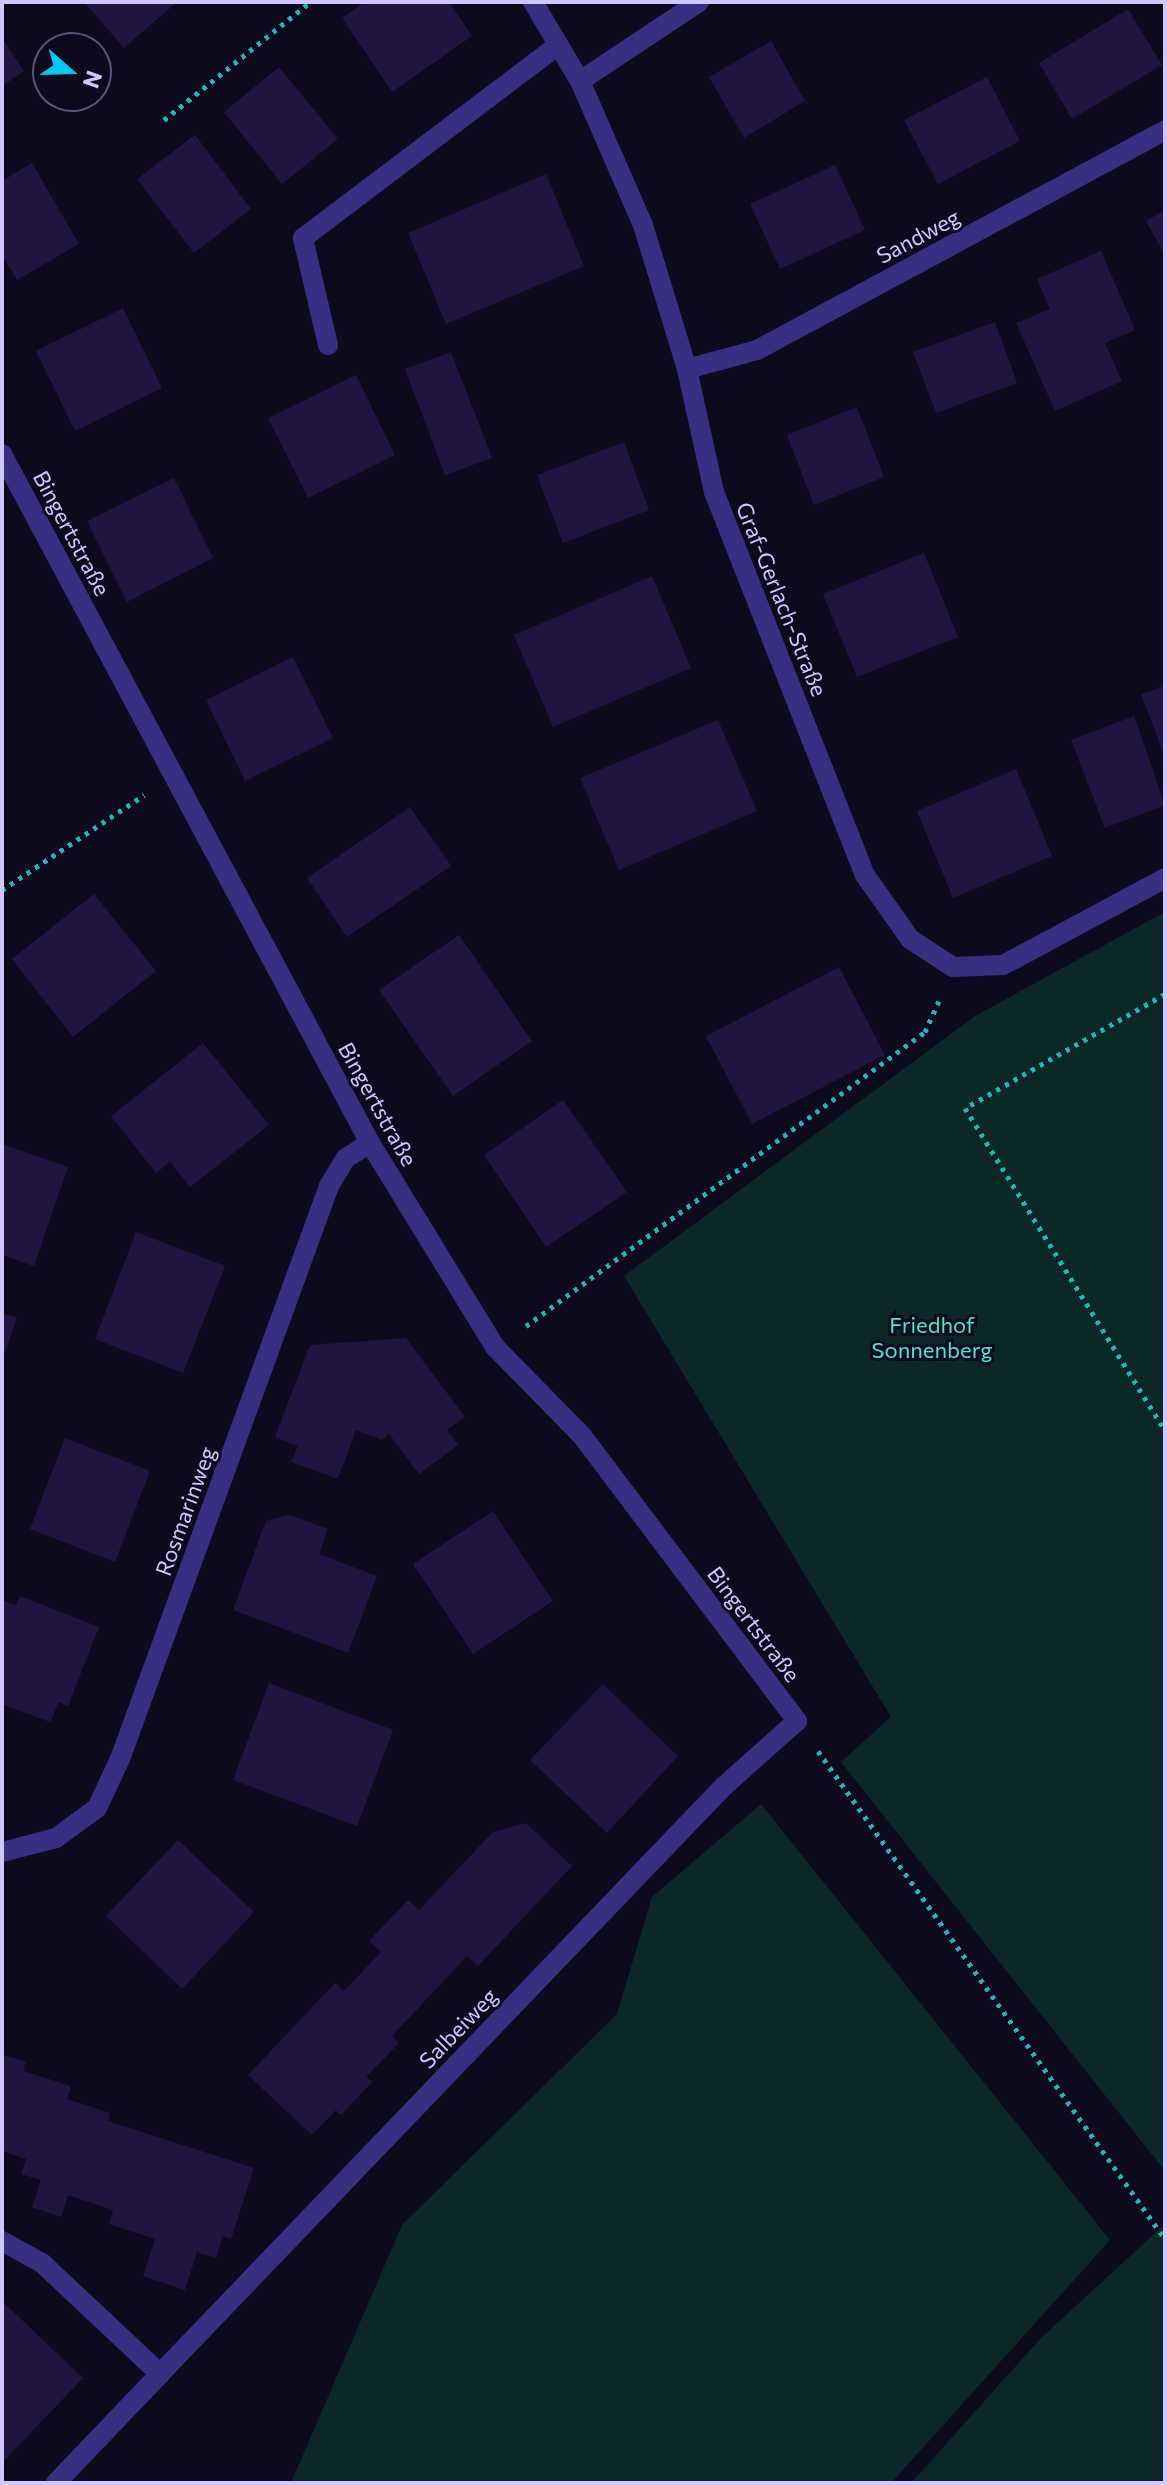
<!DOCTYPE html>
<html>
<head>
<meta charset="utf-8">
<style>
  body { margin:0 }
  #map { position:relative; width:1167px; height:2485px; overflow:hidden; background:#0e0a1e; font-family:Commissioner,sans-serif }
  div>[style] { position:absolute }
  .green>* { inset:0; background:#0c2728 }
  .building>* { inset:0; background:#201440 }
  .path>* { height:5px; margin-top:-2.5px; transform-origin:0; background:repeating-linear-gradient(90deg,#20b7b9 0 4px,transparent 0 10px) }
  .minor>* { height:20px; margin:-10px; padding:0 10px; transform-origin:10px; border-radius:10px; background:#392f82 }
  span { translate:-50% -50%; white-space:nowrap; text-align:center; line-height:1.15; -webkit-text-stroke:6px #0e0a1e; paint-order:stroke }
  .street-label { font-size:22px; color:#d1c6ff }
  .park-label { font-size:22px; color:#47eacd }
  .frame { position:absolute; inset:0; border:4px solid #d1c6ff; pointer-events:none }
  .north { position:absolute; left:32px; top:32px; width:80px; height:80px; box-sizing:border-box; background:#0e0a1e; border:2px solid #5c5578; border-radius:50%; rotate:110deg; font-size:22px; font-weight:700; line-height:32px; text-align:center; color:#d1c6ff }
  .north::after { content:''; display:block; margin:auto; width:28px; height:36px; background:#00c7f1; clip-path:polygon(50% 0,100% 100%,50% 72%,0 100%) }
</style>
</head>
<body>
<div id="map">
  <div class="green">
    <div style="clip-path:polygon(1165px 912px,1165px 2171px,841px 1762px,891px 1717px,624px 1276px,975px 1016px)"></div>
    <div style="clip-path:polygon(761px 1804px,1110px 2240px,891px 2483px,291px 2483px,402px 2225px,617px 2014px,652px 1897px)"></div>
    <div style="clip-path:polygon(1165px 2224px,1165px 2483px,911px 2483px,1041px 2338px)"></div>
  </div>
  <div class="building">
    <div style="clip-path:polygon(84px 2px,177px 2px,124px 48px)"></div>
    <div style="clip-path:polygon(365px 2px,449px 2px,472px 36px,392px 92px,342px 18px)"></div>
    <div style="clip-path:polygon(1128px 9px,1162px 65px,1072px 119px,1039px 63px)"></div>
    <div style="clip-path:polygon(2px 38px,24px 71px,2px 86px)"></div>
    <div style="clip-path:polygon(771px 41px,805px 101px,744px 138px,709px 77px)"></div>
    <div style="clip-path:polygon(279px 67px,338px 139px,282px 184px,224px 112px)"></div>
    <div style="clip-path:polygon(987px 77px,1020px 141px,938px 184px,904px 120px)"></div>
    <div style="clip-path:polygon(195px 135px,251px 209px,194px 253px,137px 179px)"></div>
    <div style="clip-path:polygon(32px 163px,79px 244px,17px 280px,2px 255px,2px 181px)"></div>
    <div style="clip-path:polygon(835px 165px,865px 230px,780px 269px,750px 204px)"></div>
    <div style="clip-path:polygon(546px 174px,584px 266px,446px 324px,408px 233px)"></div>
    <div style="clip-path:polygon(1165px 210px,1165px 255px,1146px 221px)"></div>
    <div style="clip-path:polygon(1101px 251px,1135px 330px,1105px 343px,1122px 381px,1055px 411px,1016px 323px,1050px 309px,1037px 279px)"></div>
    <div style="clip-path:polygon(123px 308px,162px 388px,75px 431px,36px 351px)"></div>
    <div style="clip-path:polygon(995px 322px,1017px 383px,936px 413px,913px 352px)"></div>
    <div style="clip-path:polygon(451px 352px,492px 458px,445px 475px,405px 369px)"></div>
    <div style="clip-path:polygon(356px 375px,395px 455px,308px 498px,268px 418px)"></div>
    <div style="clip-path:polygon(857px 407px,884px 477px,814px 505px,787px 435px)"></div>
    <div style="clip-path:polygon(624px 442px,649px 510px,563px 543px,537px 475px)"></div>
    <div style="clip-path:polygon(174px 478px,213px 558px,127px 602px,87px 521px)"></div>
    <div style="clip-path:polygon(924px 553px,958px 637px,857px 677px,823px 594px)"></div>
    <div style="clip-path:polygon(652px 576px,691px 668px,553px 727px,514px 635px)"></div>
    <div style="clip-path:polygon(293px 657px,333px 738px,245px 781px,206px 700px)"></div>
    <div style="clip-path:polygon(1165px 686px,1165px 757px,1141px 694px)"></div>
    <div style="clip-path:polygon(1134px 716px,1165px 805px,1105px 828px,1071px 740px)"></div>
    <div style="clip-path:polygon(718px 720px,757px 811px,619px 870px,580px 778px)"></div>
    <div style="clip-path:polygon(1016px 769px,1052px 856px,953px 898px,917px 811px)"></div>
    <div style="clip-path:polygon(410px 807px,451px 866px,347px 937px,307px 878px)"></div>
    <div style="clip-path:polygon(94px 894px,156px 971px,73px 1037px,12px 959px)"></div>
    <div style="clip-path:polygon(459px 935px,532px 1041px,453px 1096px,379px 990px)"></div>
    <div style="clip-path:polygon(839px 967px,885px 1055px,752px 1124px,706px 1036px)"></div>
    <div style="clip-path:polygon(203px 1043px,269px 1125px,190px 1187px,170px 1162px,156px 1173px,111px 1116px)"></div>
    <div style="clip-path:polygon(563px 1100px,627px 1192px,546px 1247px,484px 1155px)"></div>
    <div style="clip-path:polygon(2px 1144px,68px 1167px,34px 1266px,2px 1255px)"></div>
    <div style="clip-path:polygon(136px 1232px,225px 1266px,183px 1373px,95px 1339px)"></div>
    <div style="clip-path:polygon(2px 1313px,17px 1318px,2px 1361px)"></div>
    <div style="clip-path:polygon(406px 1338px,465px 1417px,447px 1430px,458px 1445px,419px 1474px,389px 1434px,382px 1440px,356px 1430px,338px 1479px,291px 1462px,298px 1446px,275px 1437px,310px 1345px)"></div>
    <div style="clip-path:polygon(65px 1438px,150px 1471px,115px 1562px,30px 1529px)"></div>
    <div style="clip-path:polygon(493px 1511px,553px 1601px,473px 1654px,413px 1564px)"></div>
    <div style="clip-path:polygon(289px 1515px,328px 1529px,319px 1554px,377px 1576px,348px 1653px,233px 1610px,266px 1521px)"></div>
    <div style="clip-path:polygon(20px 1596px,99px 1627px,68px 1706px,59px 1702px,50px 1722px,2px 1704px,2px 1600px,16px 1605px)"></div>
    <div style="clip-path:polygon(269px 1683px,393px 1730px,357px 1826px,233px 1780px)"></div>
    <div style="clip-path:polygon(603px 1684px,678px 1756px,607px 1833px,530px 1760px)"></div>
    <div style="clip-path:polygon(526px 1823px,572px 1866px,478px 1966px,467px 1956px,392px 2036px,399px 2043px,366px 2077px,372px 2082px,341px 2115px,336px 2110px,312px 2135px,248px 2075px,335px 1983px,344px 1991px,381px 1952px,369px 1941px,408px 1900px,419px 1910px,493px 1832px)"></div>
    <div style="clip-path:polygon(178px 1840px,254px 1912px,182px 1989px,106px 1916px)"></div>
    <div style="clip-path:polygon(2px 2055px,26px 2062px,23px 2071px,71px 2086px,67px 2099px,110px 2113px,108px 2121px,254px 2168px,231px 2239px,223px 2236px,216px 2258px,197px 2252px,185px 2290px,143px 2276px,155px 2239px,109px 2224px,113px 2210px,68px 2195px,61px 2217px,32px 2207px,41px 2180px,21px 2174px,26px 2159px,2px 2151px)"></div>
    <div style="clip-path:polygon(2px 2301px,83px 2378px,2px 2463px)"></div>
  </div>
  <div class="path">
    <div style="left:164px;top:120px;width:188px;rotate:-38.9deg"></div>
    <div style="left:2px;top:890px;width:171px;rotate:-33.8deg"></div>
    <div style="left:1165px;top:994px;width:230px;rotate:150.3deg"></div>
    <div style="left:965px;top:1108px;width:380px;rotate:58.2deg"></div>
    <div style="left:526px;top:1326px;width:496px;rotate:-36.4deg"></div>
    <div style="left:925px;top:1032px;width:34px;rotate:-66deg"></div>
    <div style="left:818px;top:1751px;width:599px;rotate:54.58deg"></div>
  </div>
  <div class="minor">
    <div style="left:533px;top:2px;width:92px;rotate:59.3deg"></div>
    <div style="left:580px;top:81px;width:157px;rotate:66.4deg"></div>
    <div style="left:643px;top:225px;width:151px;rotate:73deg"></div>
    <div style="left:687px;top:369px;width:126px;rotate:77.6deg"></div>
    <div style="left:714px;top:492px;width:412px;rotate:68.5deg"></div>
    <div style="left:865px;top:875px;width:78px;rotate:54.9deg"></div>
    <div style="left:910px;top:939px;width:51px;rotate:33.1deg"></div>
    <div style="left:953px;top:967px;width:50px;rotate:-2.3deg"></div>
    <div style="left:1003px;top:965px;width:184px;rotate:-28.2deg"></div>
    <div style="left:580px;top:81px;width:143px;rotate:-33.6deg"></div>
    <div style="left:328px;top:345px;width:110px;rotate:-103.2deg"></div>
    <div style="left:303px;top:238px;width:320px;rotate:-37.1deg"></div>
    <div style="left:687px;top:369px;width:73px;rotate:-15.2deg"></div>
    <div style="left:757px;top:350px;width:464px;rotate:-28.3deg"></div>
    <div style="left:2px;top:454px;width:781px;rotate:61.89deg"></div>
    <div style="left:370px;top:1143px;width:239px;rotate:58.5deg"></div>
    <div style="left:495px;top:1347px;width:126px;rotate:45.6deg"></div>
    <div style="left:583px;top:1437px;width:356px;rotate:53deg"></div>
    <div style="left:797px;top:1721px;width:98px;rotate:138.3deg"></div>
    <div style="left:724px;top:1786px;width:815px;rotate:133.81deg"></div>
    <div style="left:2px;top:1852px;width:56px;rotate:-14.5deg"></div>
    <div style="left:56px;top:1838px;width:51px;rotate:-36.2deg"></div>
    <div style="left:97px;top:1808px;width:54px;rotate:-64.9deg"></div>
    <div style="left:120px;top:1759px;width:610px;rotate:-69.96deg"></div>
    <div style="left:329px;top:1186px;width:33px;rotate:-59deg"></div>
    <div style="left:346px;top:1158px;width:28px;rotate:-32deg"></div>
    <div style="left:2px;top:2241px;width:46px;rotate:28.8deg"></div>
    <div style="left:42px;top:2263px;width:162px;rotate:43.2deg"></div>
    <div style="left:160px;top:2374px;width:151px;rotate:133.7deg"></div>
  </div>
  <div class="street-label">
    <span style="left:918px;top:236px;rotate:-28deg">Sandweg</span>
    <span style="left:72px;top:533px;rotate:62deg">Bingertstraße</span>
    <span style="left:782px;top:599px;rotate:68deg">Graf-Gerlach-Straße</span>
    <span style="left:378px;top:1104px;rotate:61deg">Bingertstraße</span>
    <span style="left:185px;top:1511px;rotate:-70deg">Rosmarinweg</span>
    <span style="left:754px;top:1624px;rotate:53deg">Bingertstraße</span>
    <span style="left:458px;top:2028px;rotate:-46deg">Salbeiweg</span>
  </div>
  <div class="park-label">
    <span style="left:932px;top:1337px">Friedhof<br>Sonnenberg</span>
  </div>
  <div class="frame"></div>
  <div class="north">N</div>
</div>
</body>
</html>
